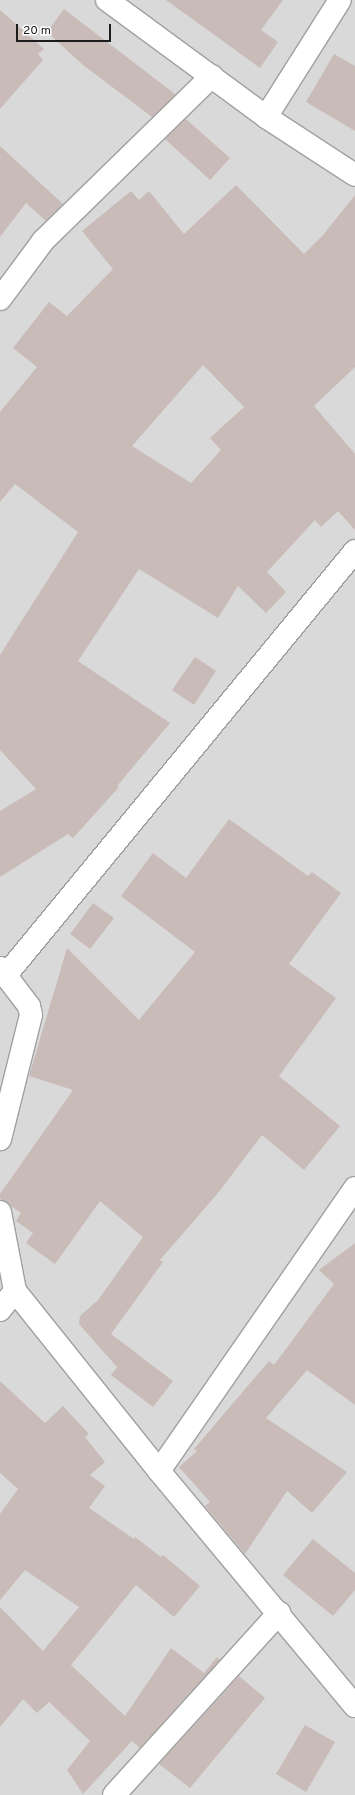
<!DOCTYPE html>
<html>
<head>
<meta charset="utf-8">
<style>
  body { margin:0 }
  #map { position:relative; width:355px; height:1795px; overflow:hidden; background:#eee7e1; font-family:Overpass,sans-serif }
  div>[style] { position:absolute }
  .residential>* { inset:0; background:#dad9d9 }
  .building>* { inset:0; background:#c9bbb7 }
  .roads { filter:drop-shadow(1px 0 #a0a0a0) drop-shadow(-1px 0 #a0a0a0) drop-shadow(0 1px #a0a0a0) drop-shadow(0 -1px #a0a0a0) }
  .minor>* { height:22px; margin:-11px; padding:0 11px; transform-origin:11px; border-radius:11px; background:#fff }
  span { translate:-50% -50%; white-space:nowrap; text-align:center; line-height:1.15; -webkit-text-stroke:3.5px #fff; paint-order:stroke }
  .scale { position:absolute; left:16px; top:24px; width:95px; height:18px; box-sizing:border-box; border:2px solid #1c1c1c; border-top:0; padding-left:5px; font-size:12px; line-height:14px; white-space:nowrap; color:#1c1c1c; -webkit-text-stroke:3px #fff; paint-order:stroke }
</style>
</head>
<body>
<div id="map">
  <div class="residential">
    <div style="clip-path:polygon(0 0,355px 0,355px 1795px,0 1795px)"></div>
  </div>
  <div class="building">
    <div style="clip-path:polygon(166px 0,283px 0,261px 30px,278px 42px,260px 68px)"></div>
    <div style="clip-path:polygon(64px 9px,175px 94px,173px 97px,152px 117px,83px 65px,47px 32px)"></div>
    <div style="clip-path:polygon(0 10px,44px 49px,38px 54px,43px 60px,0 109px)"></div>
    <div style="clip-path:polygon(334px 54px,355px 66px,355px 131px,306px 102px)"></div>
    <div style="clip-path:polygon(186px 119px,230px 158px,210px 180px,165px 139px)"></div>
    <div style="clip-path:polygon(0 146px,63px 204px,46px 221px,26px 203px,0 237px)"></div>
    <div style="clip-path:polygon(evenodd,236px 185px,304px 254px,323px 235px,355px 195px,355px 367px,314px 406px,355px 454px,355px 530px,338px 511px,321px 527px,315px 520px,267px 572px,286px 592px,266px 613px,238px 586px,218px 618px,139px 569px,78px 661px,170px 723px,117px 786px,119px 787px,73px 838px,68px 834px,0 877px,0 811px,36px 789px,0 750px,0 655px,78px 532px,15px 484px,0 502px,0 412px,37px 367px,13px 348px,49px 302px,67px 316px,113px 269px,82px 231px,131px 191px,139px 200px,149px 191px,184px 234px,236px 185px,203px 365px,244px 407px,210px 438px,221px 450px,191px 483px,132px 446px,203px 365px)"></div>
    <div style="clip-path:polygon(195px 657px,216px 671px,194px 705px,172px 690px)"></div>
    <div style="clip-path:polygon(229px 819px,308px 876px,312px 872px,341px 893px,289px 964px,336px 998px,279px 1076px,340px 1126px,304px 1170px,262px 1135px,218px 1193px,160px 1260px,163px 1262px,111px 1334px,173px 1381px,153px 1407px,111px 1375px,117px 1367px,79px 1324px,80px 1316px,98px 1300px,143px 1237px,100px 1201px,55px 1264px,26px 1243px,33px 1233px,16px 1221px,21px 1213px,0 1199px,0 1194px,73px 1090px,29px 1076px,67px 948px,139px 1020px,195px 952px,121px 896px,153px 853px,186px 878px)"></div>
    <div style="clip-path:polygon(93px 903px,114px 918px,90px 949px,70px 934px)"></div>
    <div style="clip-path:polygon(355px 1243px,355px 1405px,307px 1370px,266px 1418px,347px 1472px,312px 1513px,287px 1491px,245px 1554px,205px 1506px,210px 1502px,179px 1467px,197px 1451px,194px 1449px,269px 1361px,274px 1365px,334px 1284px,319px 1270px)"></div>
    <div style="clip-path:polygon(0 1381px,45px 1423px,63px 1406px,89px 1434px,85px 1437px,105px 1462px,90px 1475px,105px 1486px,89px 1508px,134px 1539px,135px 1537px,161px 1557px,163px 1555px,200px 1586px,174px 1617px,136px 1585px,71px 1665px,125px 1716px,171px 1648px,204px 1673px,217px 1657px,220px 1660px,140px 1748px,132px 1741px,83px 1794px,67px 1770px,90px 1741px,49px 1702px,37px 1713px,23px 1699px,0 1727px,0 1607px,43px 1651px,79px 1607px,25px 1570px,0 1600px,0 1514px,18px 1489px,0 1473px)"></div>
    <div style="clip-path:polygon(313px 1539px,355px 1573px,355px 1590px,333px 1616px,283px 1575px)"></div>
    <div style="clip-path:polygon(239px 1676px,265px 1698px,190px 1788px,159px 1764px)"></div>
    <div style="clip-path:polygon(305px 1725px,335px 1742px,306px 1792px,276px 1774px)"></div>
  </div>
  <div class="roads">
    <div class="minor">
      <div style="left:107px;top:0;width:197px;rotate:36.3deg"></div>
      <div style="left:266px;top:117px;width:106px;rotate:33.1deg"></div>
      <div style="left:266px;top:117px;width:138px;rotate:-57.7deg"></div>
      <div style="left:0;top:299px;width:72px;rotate:-53.4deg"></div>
      <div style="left:43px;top:241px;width:236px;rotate:-44.3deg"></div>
      <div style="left:0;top:968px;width:48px;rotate:52.7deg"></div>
      <div style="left:29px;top:1006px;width:9px;rotate:77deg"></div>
      <div style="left:31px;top:1015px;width:128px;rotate:104deg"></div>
      <div style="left:6px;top:975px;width:549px;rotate:-50.54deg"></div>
      <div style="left:0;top:1212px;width:80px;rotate:79.2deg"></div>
      <div style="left:15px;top:1291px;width:231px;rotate:51.3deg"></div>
      <div style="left:159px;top:1471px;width:306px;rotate:50.2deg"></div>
      <div style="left:0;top:1310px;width:24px;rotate:-52deg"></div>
      <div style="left:159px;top:1471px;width:344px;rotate:-55.3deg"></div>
      <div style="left:114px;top:1795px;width:246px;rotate:-47.8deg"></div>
    </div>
  </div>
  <div class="scale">20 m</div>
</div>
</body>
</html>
